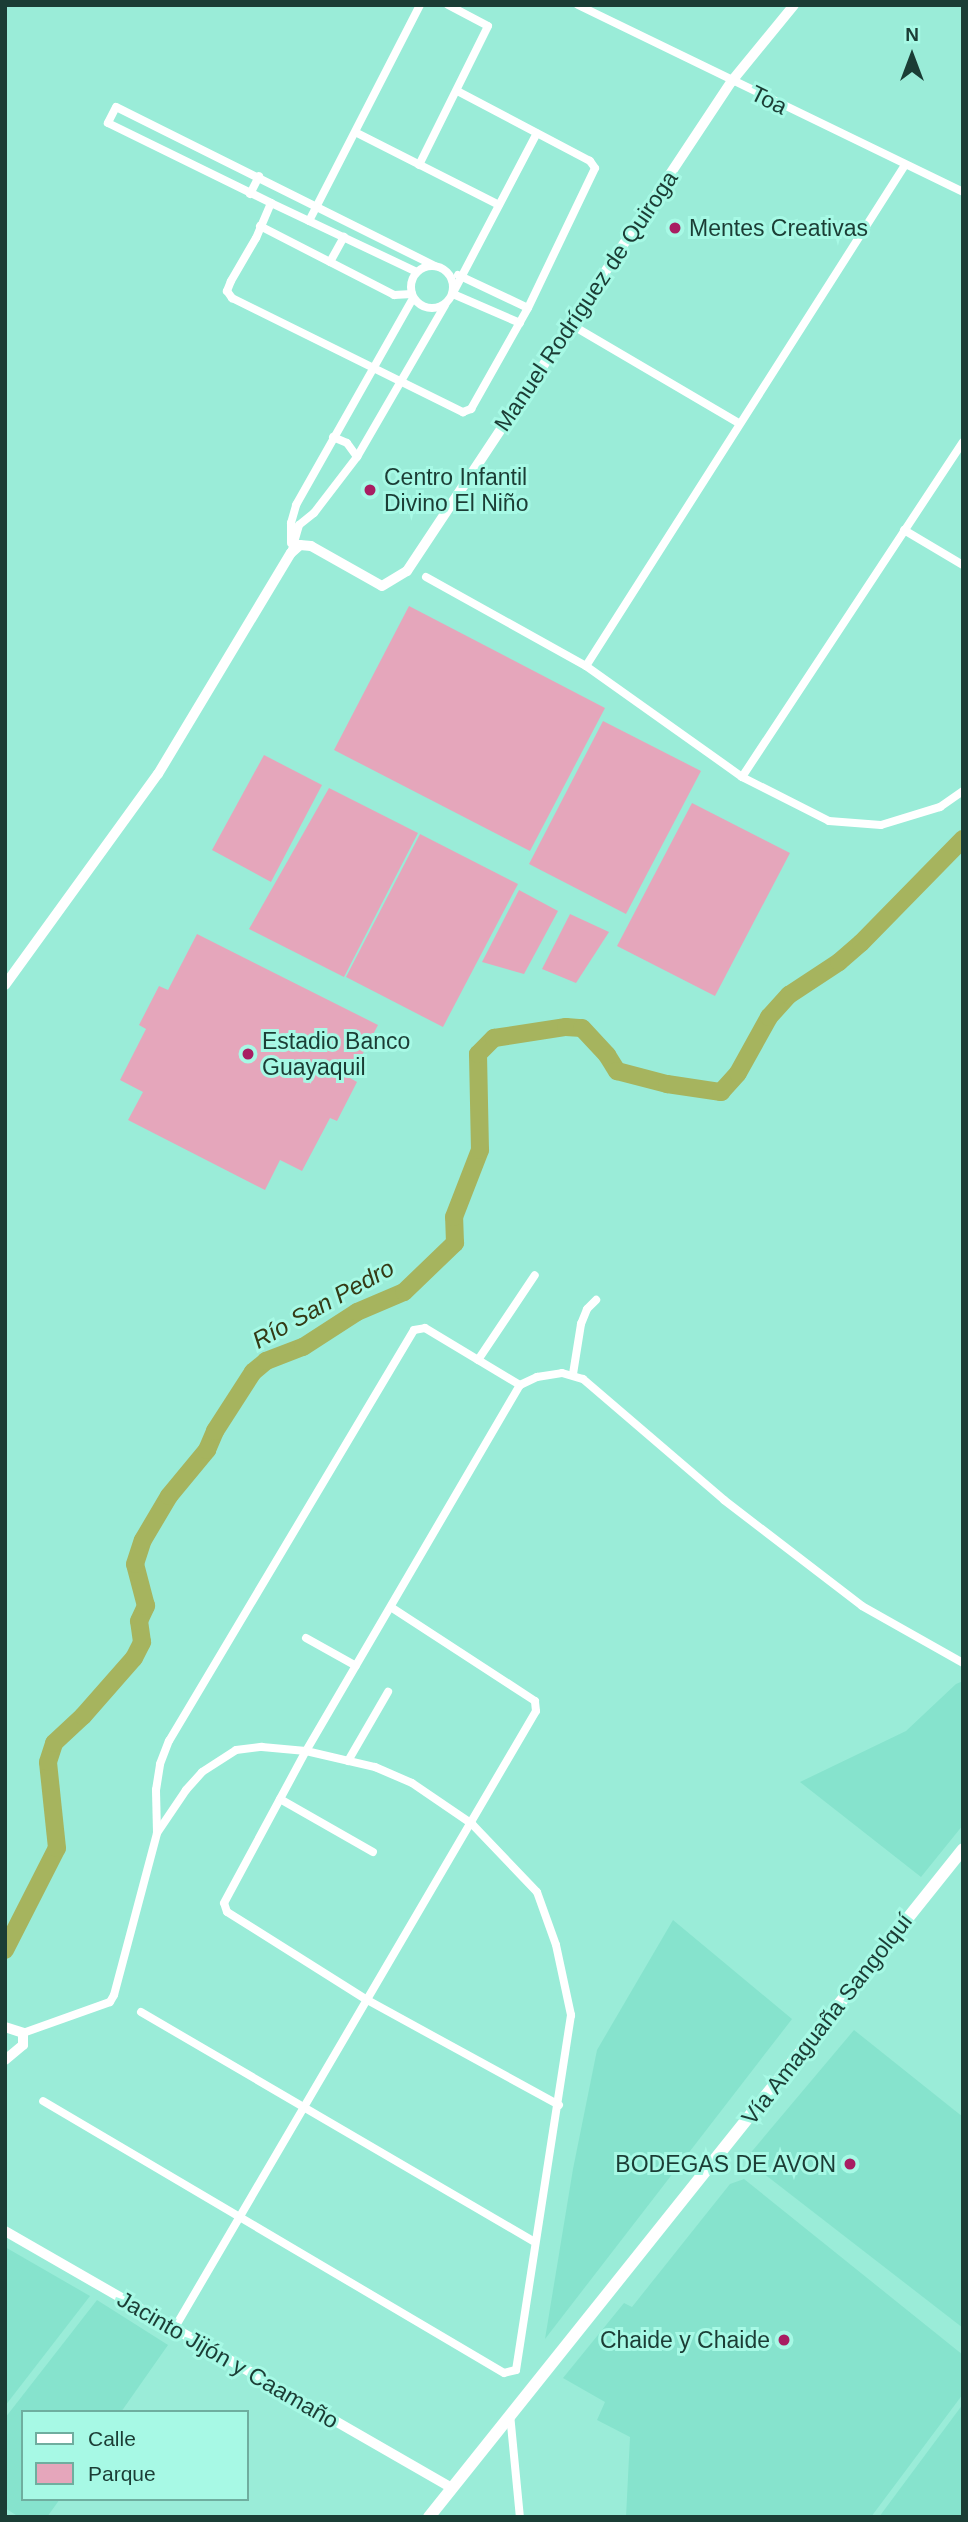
<!DOCTYPE html>
<html>
<head>
<meta charset="utf-8">
<style>
  body { margin:0 }
  #map { position:relative; width:968px; height:2522px; overflow:hidden; background:#9aecd8; font-family:Helvetica,sans-serif }
  div>[style] { position:absolute }
  .built>* { inset:0; background:#86e3cd }
  .green>* { inset:0; background:#e5a6bb }
  .river>* { height:18px; margin:-9px; padding:0 9px; transform-origin:9px; border-radius:9px; background:#a6b45e }
  .minor>* { height:8px; margin:-4px; padding:0 4px; transform-origin:4px; border-radius:4px; background:#fff }
  .minor>.ring { margin:-4px; padding:0; box-sizing:content-box; background:none; border:8px solid #fff; border-radius:50% }
  .tertiary>* { height:10px; margin:-5px; padding:0 5px; transform-origin:5px; border-radius:5px; background:#fff }
  .trunk>* { height:12px; margin:-6px; padding:0 6px; transform-origin:6px; border-radius:6px; background:#fff }
  .dots>* { width:19px; height:19px; translate:-50% -50%; box-sizing:border-box; border:4px solid #a7f9e5; border-radius:50% }
  span { translate:-50% -50%; white-space:nowrap; text-align:center; line-height:1.15; -webkit-text-stroke:6px #a7f9e5; paint-order:stroke }
  .street-label { font-size:23px; color:#1b3d35 }
  .poi-label { font-size:23px; color:#1b3d35 }
  .left { translate:0 -50%; text-align:left }
  .right { translate:-100% -50%; text-align:right }
  .water-label { font-size:24px; color:#343a15; font-style:italic }
  .frame { position:absolute; inset:0; border:7px solid #1b3d35; pointer-events:none }
  .legend { position:absolute; left:21px; top:2410px; width:228px; height:91px; box-sizing:border-box; background:#a7f9e5; border:2px solid #6fae9f; margin:0; padding:9px 12px; list-style:none; font-size:21px; color:#1b3d35 }
  .legend li { display:flex; align-items:center; gap:14px; height:35px }
  .legend b { width:35px; border:2px solid #6fae9f }
  .north { position:absolute; left:877px; top:21px; width:70px; height:70px; -webkit-text-stroke:5px #a7f9e5; paint-order:stroke; rotate:0deg; font-size:19px; font-weight:700; line-height:28px; text-align:center; color:#1b3d35 }
  .north::after { content:''; display:block; margin:auto; width:24px; height:32px; background:#1b3d35; clip-path:polygon(50% 0,100% 100%,50% 72%,0 100%) }
</style>
</head>
<body>
<div id="map">
  <div class="built">
    <div style="clip-path:polygon(963px 1681px,963px 1825px,921px 1877px,800px 1782px,906px 1731px,956px 1684px)"></div>
    <div style="clip-path:polygon(673px 1920px,792px 2019px,545px 2339px,573px 2169px,597px 2050px)"></div>
    <div style="clip-path:polygon(854px 2030px,963px 2117px,963px 2328px,754px 2166px,748px 2156px)"></div>
    <div style="clip-path:polygon(744px 2179px,963px 2355px,963px 2394px,871px 2517px,626px 2517px,630px 2437px,597px 2420px,605px 2402px,563px 2378px,624px 2303px,632px 2307px,730px 2184px)"></div>
    <div style="clip-path:polygon(5px 2247px,90px 2296px,5px 2406px)"></div>
    <div style="clip-path:polygon(97px 2300px,168px 2345px,121px 2412px,23px 2412px,23px 2499px,60px 2499px,47px 2517px,19px 2517px,5px 2508px,5px 2418px)"></div>
    <div style="clip-path:polygon(963px 2404px,963px 2517px,879px 2517px)"></div>
  </div>
  <div class="green">
    <div style="clip-path:polygon(409px 606px,605px 708px,530px 851px,334px 750px)"></div>
    <div style="clip-path:polygon(603px 721px,701px 771px,626px 914px,529px 864px)"></div>
    <div style="clip-path:polygon(264px 755px,322px 785px,271px 882px,212px 850px)"></div>
    <div style="clip-path:polygon(329px 788px,418px 833px,344px 977px,249px 929px)"></div>
    <div style="clip-path:polygon(692px 803px,790px 853px,715px 996px,617px 946px)"></div>
    <div style="clip-path:polygon(420px 834px,518px 884px,443px 1027px,346px 977px)"></div>
    <div style="clip-path:polygon(519px 890px,558px 911px,524px 974px,482px 962px)"></div>
    <div style="clip-path:polygon(570px 914px,609px 932px,576px 983px,542px 969px)"></div>
    <div style="clip-path:polygon(197px 934px,378px 1025px,350px 1078px,357px 1082px,337px 1121px,330px 1118px,302px 1171px,280px 1160px,265px 1190px,128px 1120px,143px 1092px,120px 1080px,146px 1029px,139px 1025px,159px 986px,168px 990px)"></div>
  </div>
  <div class="river">
    <div style="left:5px;top:1950px;width:114px;rotate:-63deg"></div>
    <div style="left:57px;top:1848px;width:86px;rotate:-96deg"></div>
    <div style="left:48px;top:1762px;width:20px;rotate:-72deg"></div>
    <div style="left:54px;top:1743px;width:40px;rotate:-43deg"></div>
    <div style="left:83px;top:1716px;width:77px;rotate:-48.7deg"></div>
    <div style="left:134px;top:1658px;width:18px;rotate:-63deg"></div>
    <div style="left:142px;top:1642px;width:21px;rotate:-98deg"></div>
    <div style="left:139px;top:1621px;width:17px;rotate:-65deg"></div>
    <div style="left:146px;top:1606px;width:43px;rotate:-104.7deg"></div>
    <div style="left:135px;top:1564px;width:25px;rotate:-72deg"></div>
    <div style="left:143px;top:1540px;width:51px;rotate:-59.4deg"></div>
    <div style="left:169px;top:1496px;width:60px;rotate:-50.4deg"></div>
    <div style="left:207px;top:1450px;width:21px;rotate:-67deg"></div>
    <div style="left:215px;top:1431px;width:70px;rotate:-57.2deg"></div>
    <div style="left:253px;top:1372px;width:17px;rotate:-40deg"></div>
    <div style="left:266px;top:1361px;width:40px;rotate:-21deg"></div>
    <div style="left:303px;top:1347px;width:64px;rotate:-32.9deg"></div>
    <div style="left:357px;top:1312px;width:51px;rotate:-23.1deg"></div>
    <div style="left:404px;top:1292px;width:71px;rotate:-43.9deg"></div>
    <div style="left:455px;top:1243px;width:26px;rotate:-92deg"></div>
    <div style="left:454px;top:1217px;width:72px;rotate:-68.8deg"></div>
    <div style="left:480px;top:1150px;width:96px;rotate:-91.2deg"></div>
    <div style="left:478px;top:1054px;width:23px;rotate:-45deg"></div>
    <div style="left:494px;top:1038px;width:73px;rotate:-8.7deg"></div>
    <div style="left:566px;top:1027px;width:16px;rotate:4deg"></div>
    <div style="left:582px;top:1028px;width:37px;rotate:47deg"></div>
    <div style="left:607px;top:1055px;width:19px;rotate:58deg"></div>
    <div style="left:617px;top:1071px;width:52px;rotate:14.6deg"></div>
    <div style="left:667px;top:1084px;width:55px;rotate:8.4deg"></div>
    <div style="left:721px;top:1092px;width:25px;rotate:-48deg"></div>
    <div style="left:738px;top:1073px;width:64px;rotate:-61deg"></div>
    <div style="left:769px;top:1017px;width:30px;rotate:-48deg"></div>
    <div style="left:789px;top:995px;width:60px;rotate:-33.4deg"></div>
    <div style="left:839px;top:962px;width:29px;rotate:-41deg"></div>
    <div style="left:861px;top:943px;width:146px;rotate:-45.6deg"></div>
  </div>
  <div class="minor">
    <div style="left:578px;top:5px;width:428px;rotate:25.9deg"></div>
    <div style="left:357px;top:133px;width:159px;rotate:26.9deg"></div>
    <div style="left:419px;top:165px;width:155px;rotate:-63.6deg"></div>
    <div style="left:488px;top:26px;width:45px;rotate:-152.3deg"></div>
    <div style="left:250px;top:194px;width:20px;rotate:-63deg"></div>
    <div style="left:271px;top:203px;width:161px;rotate:25.3deg"></div>
    <div style="left:309px;top:221px;width:243px;rotate:-62.8deg"></div>
    <div style="left:260px;top:226px;width:151px;rotate:27.2deg"></div>
    <div style="left:394px;top:295px;width:18px;rotate:-3deg"></div>
    <div style="left:330px;top:262px;width:29px;rotate:-61deg"></div>
    <div class="ring" style="left:411px;top:266px;width:34px;height:34px"></div>
    <div style="left:435px;top:266px;width:356px;rotate:-153.5deg"></div>
    <div style="left:116px;top:107px;width:18px;rotate:117deg"></div>
    <div style="left:108px;top:123px;width:182px;rotate:26.1deg"></div>
    <div style="left:271px;top:203px;width:38px;rotate:113deg"></div>
    <div style="left:256px;top:238px;width:50px;rotate:120.2deg"></div>
    <div style="left:231px;top:281px;width:11px;rotate:112deg"></div>
    <div style="left:227px;top:291px;width:9px;rotate:54deg"></div>
    <div style="left:232px;top:298px;width:258px;rotate:26.3deg"></div>
    <div style="left:463px;top:412px;width:9px;rotate:-21deg"></div>
    <div style="left:471px;top:409px;width:116px;rotate:-60.6deg"></div>
    <div style="left:528px;top:308px;width:155px;rotate:-64.4deg"></div>
    <div style="left:595px;top:168px;width:9px;rotate:-126deg"></div>
    <div style="left:590px;top:161px;width:150px;rotate:-152.2deg"></div>
    <div style="left:458px;top:275px;width:77px;rotate:25.2deg"></div>
    <div style="left:454px;top:291px;width:178px;rotate:-62.3deg"></div>
    <div style="left:453px;top:294px;width:73px;rotate:23.4deg"></div>
    <div style="left:570px;top:324px;width:196px;rotate:30.4deg"></div>
    <div style="left:333px;top:437px;width:15px;rotate:23deg"></div>
    <div style="left:347px;top:443px;width:17px;rotate:54deg"></div>
    <div style="left:904px;top:530px;width:69px;rotate:30.7deg"></div>
    <div style="left:291px;top:543px;width:20px;rotate:-90deg"></div>
    <div style="left:291px;top:523px;width:19px;rotate:-74deg"></div>
    <div style="left:296px;top:505px;width:238px;rotate:-60.5deg"></div>
    <div style="left:291px;top:553px;width:29px;rotate:-74deg"></div>
    <div style="left:299px;top:525px;width:19px;rotate:-39deg"></div>
    <div style="left:314px;top:513px;width:71px;rotate:-52.5deg"></div>
    <div style="left:357px;top:457px;width:176px;rotate:-59.9deg"></div>
    <div style="left:426px;top:577px;width:183px;rotate:29.1deg"></div>
    <div style="left:586px;top:666px;width:191px;rotate:35.4deg"></div>
    <div style="left:742px;top:777px;width:97px;rotate:26.8deg"></div>
    <div style="left:829px;top:821px;width:52px;rotate:4.4deg"></div>
    <div style="left:881px;top:825px;width:62px;rotate:-17deg"></div>
    <div style="left:940px;top:807px;width:28px;rotate:-35deg"></div>
    <div style="left:586px;top:666px;width:594px;rotate:-57.51deg"></div>
    <div style="left:742px;top:777px;width:401px;rotate:-56.6deg"></div>
    <div style="left:478px;top:1360px;width:102px;rotate:-56.2deg"></div>
    <div style="left:573px;top:1374px;width:51px;rotate:-80.9deg"></div>
    <div style="left:581px;top:1324px;width:16px;rotate:-68deg"></div>
    <div style="left:587px;top:1309px;width:13px;rotate:-45deg"></div>
    <div style="left:306px;top:1638px;width:57px;rotate:29.2deg"></div>
    <div style="left:348px;top:1761px;width:80px;rotate:-59.9deg"></div>
    <div style="left:280px;top:1799px;width:107px;rotate:29.7deg"></div>
    <div style="left:157px;top:1832px;width:42px;rotate:-91.4deg"></div>
    <div style="left:156px;top:1790px;width:26px;rotate:-81deg"></div>
    <div style="left:160px;top:1764px;width:25px;rotate:-69deg"></div>
    <div style="left:169px;top:1741px;width:478px;rotate:-59.2deg"></div>
    <div style="left:414px;top:1330px;width:11px;rotate:-10deg"></div>
    <div style="left:425px;top:1328px;width:111px;rotate:31deg"></div>
    <div style="left:141px;top:2012px;width:454px;rotate:30.3deg"></div>
    <div style="left:23px;top:2033px;width:92px;rotate:-19.6deg"></div>
    <div style="left:110px;top:2002px;width:8px;rotate:-60deg"></div>
    <div style="left:114px;top:1995px;width:168px;rotate:-75.1deg"></div>
    <div style="left:157px;top:1833px;width:52px;rotate:-56deg"></div>
    <div style="left:186px;top:1790px;width:24px;rotate:-48deg"></div>
    <div style="left:202px;top:1772px;width:40px;rotate:-32.9deg"></div>
    <div style="left:236px;top:1750px;width:26px;rotate:-7deg"></div>
    <div style="left:262px;top:1747px;width:44px;rotate:5.2deg"></div>
    <div style="left:306px;top:1751px;width:71px;rotate:13.1deg"></div>
    <div style="left:375px;top:1767px;width:40px;rotate:23.4deg"></div>
    <div style="left:412px;top:1783px;width:73px;rotate:34.3deg"></div>
    <div style="left:472px;top:1824px;width:94px;rotate:46.3deg"></div>
    <div style="left:537px;top:1892px;width:56px;rotate:70.3deg"></div>
    <div style="left:556px;top:1945px;width:72px;rotate:77.9deg"></div>
    <div style="left:571px;top:2015px;width:359px;rotate:98.8deg"></div>
    <div style="left:516px;top:2370px;width:12px;rotate:166deg"></div>
    <div style="left:504px;top:2373px;width:535px;rotate:-149.46deg"></div>
    <div style="left:559px;top:2105px;width:219px;rotate:-151.3deg"></div>
    <div style="left:367px;top:2000px;width:165px;rotate:-147.8deg"></div>
    <div style="left:227px;top:1912px;width:9px;rotate:-108deg"></div>
    <div style="left:224px;top:1903px;width:173px;rotate:-61.7deg"></div>
    <div style="left:306px;top:1751px;width:424px;rotate:-59.7deg"></div>
    <div style="left:520px;top:1385px;width:19px;rotate:-25deg"></div>
    <div style="left:537px;top:1377px;width:25px;rotate:-9deg"></div>
    <div style="left:562px;top:1373px;width:22px;rotate:16deg"></div>
    <div style="left:583px;top:1379px;width:186px;rotate:40.6deg"></div>
    <div style="left:724px;top:1500px;width:174px;rotate:37.5deg"></div>
    <div style="left:862px;top:1606px;width:116px;rotate:29.4deg"></div>
    <div style="left:174px;top:2329px;width:716px;rotate:-59.64deg"></div>
    <div style="left:536px;top:1711px;width:10px;rotate:-96deg"></div>
    <div style="left:535px;top:1701px;width:172px;rotate:-146.9deg"></div>
    <div style="left:510px;top:2414px;width:103px;rotate:84.5deg"></div>
  </div>
  <div class="tertiary">
    <div style="left:5px;top:985px;width:261px;rotate:-54.1deg"></div>
    <div style="left:158px;top:774px;width:258px;rotate:-59deg"></div>
    <div style="left:291px;top:553px;width:12px;rotate:-42deg"></div>
    <div style="left:300px;top:545px;width:11px;rotate:5deg"></div>
    <div style="left:311px;top:546px;width:81px;rotate:29.4deg"></div>
    <div style="left:382px;top:586px;width:29px;rotate:-31deg"></div>
    <div style="left:407px;top:571px;width:587px;rotate:-56.47deg"></div>
    <div style="left:731px;top:82px;width:99px;rotate:-50.7deg"></div>
    <div style="left:5px;top:2027px;width:19px;rotate:18deg"></div>
    <div style="left:23px;top:2033px;width:12px;rotate:90deg"></div>
    <div style="left:23px;top:2045px;width:23px;rotate:140deg"></div>
    <div style="left:5px;top:2231px;width:516px;rotate:29.9deg"></div>
  </div>
  <div class="trunk">
    <div style="left:429px;top:2517px;width:855px;rotate:-51.36deg"></div>
  </div>
  <div class="dots">
    <div style="left:675px;top:228px;background:#a81e62"></div>
    <div style="left:370px;top:490px;background:#a81e62"></div>
    <div style="left:248px;top:1054px;background:#a81e62"></div>
    <div style="left:850px;top:2164px;background:#a81e62"></div>
    <div style="left:784px;top:2340px;background:#a81e62"></div>
  </div>
  <div class="street-label">
    <span style="left:769px;top:100px;rotate:26deg">Toa</span>
    <span style="left:586px;top:301px;rotate:-56deg">Manuel Rodríguez de Quiroga</span>
    <span style="left:827px;top:2019px;rotate:-52deg">Vía Amaguaña Sangolquí</span>
    <span style="left:228px;top:2360px;rotate:30deg">Jacinto Jijón y Caamaño</span>
  </div>
  <div class="poi-label">
    <span class="left" style="left:689px;top:228px">Mentes Creativas</span>
    <span class="left" style="left:384px;top:490px">Centro Infantil<br>Divino El Niño</span>
    <span class="left" style="left:262px;top:1054px">Estadio Banco<br>Guayaquil</span>
    <span class="right" style="left:836px;top:2164px">BODEGAS DE AVON</span>
    <span class="right" style="left:770px;top:2340px">Chaide y Chaide</span>
  </div>
  <div class="water-label">
    <span style="left:323px;top:1304px;rotate:-29deg">Río San Pedro</span>
  </div>
  <div class="frame"></div>
  <ul class="legend">
  <li><b style="height:9px;background:#fff"></b>Calle</li>
  <li><b style="height:19px;background:#e5a6bb"></b>Parque</li>
  </ul>
  <div class="north">N</div>
</div>
</body>
</html>
